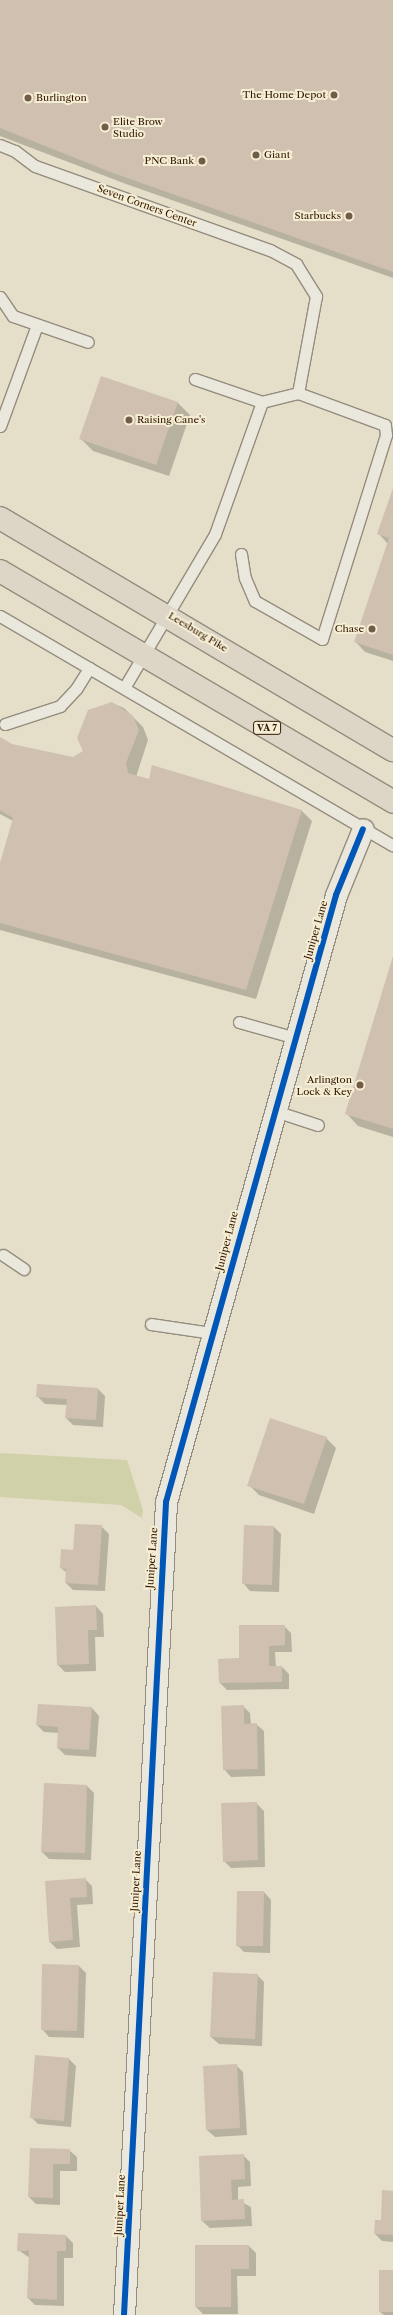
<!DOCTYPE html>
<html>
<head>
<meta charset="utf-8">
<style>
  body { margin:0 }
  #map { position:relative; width:393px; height:2315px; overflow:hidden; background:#e5dfc9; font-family:"Libre Caslon Text",serif }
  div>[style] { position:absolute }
  .green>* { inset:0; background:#d0d0a9 }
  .shadow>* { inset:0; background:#0003 }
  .building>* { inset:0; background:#d0c0af }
  .roads { filter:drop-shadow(1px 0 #948c7e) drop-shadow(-1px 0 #948c7e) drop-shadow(0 1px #948c7e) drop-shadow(0 -1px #948c7e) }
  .lane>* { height:11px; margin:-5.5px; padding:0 5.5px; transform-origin:5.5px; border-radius:5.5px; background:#eae7dc }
  .street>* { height:21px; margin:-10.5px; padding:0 10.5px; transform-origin:10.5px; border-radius:10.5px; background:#eae7dc }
  .primary>* { height:22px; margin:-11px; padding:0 11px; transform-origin:11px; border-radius:11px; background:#ddd6c7 }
  .cycleway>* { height:6px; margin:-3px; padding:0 3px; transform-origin:3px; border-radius:3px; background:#0057b8 }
  .dots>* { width:11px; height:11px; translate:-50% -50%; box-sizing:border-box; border:2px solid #f5eed5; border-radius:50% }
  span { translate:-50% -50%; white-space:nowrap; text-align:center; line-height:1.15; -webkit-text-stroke:4px #f5eed5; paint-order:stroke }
  .shield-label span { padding:1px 3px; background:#f5eed5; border:1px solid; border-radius:3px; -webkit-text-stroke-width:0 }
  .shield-label { font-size:9px; color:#331701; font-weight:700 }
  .poi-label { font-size:10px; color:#331701 }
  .right { translate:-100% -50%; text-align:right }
  .left { translate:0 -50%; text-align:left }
  .street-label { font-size:10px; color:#331701 }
</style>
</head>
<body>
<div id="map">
  <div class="green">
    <div style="clip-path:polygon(0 1453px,127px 1460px,143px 1510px,142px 1518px,121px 1505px,0 1497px)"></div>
  </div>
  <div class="shadow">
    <div style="clip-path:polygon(0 0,393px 0,393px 278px,126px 184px,0 136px)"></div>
    <div style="clip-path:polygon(178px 403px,190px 415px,169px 476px,93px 451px,80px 438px)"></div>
    <div style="clip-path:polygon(393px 490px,393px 661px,365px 652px,355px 641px,388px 544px,378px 533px)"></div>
    <div style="clip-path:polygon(112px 703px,124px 708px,143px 727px,148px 740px,136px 777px,150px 780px,152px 766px,302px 811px,312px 821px,256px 999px,0 930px,0 866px,13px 821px,0 814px,0 738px,12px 745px,74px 758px,84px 751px)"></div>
    <div style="clip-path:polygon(393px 959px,393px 1137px,358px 1126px,346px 1113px)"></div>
    <div style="clip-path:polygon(98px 1389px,105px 1396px,103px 1427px,73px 1425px,66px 1418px,67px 1405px,45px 1404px,37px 1396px)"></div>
    <div style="clip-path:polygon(326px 1438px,336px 1448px,314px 1514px,259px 1495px,249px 1485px)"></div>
    <div style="clip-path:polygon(101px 1526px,109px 1534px,105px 1591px,73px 1590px,66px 1583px,67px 1573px,61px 1568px)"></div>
    <div style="clip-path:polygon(274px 1527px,281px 1534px,279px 1592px,250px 1591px,243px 1583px)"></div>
    <div style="clip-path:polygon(96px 1606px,103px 1614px,104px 1637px,95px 1637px,96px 1671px,65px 1672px,58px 1665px)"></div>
    <div style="clip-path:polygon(284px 1626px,291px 1633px,292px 1652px,275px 1652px,276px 1667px,282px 1667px,289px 1674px,289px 1689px,227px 1690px,220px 1683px,240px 1659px)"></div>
    <div style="clip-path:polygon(243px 1706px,250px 1713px,251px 1724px,256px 1724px,264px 1731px,265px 1776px,231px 1777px,224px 1769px)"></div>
    <div style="clip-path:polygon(92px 1708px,99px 1716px,96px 1757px,65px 1755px,58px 1748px,59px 1733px,44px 1732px,37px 1725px)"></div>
    <div style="clip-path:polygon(87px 1786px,94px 1793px,91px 1860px,49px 1859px,42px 1852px)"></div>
    <div style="clip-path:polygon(256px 1803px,264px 1811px,265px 1867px,231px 1868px,224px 1861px)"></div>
    <div style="clip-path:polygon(85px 1879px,92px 1886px,93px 1904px,77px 1905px,80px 1947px,57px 1949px,50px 1942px,46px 1882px)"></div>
    <div style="clip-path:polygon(264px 1892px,271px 1900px,270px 1953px,244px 1952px,237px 1945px)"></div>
    <div style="clip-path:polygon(43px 1965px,79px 1966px,86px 1973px,84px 2038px,49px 2037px,42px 2029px)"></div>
    <div style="clip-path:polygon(257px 1975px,264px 1982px,262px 2046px,219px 2044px,211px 2037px)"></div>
    <div style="clip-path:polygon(36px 2056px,69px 2059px,76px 2066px,71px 2127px,38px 2124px,31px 2117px)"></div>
    <div style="clip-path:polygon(236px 2065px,243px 2072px,247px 2135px,215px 2137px,207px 2130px)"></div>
    <div style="clip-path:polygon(31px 2149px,69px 2150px,77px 2157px,77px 2171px,60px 2171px,60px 2205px,36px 2204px,29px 2197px)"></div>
    <div style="clip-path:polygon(243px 2155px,250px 2162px,251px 2186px,238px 2187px,238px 2200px,251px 2207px,252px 2226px,210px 2228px,202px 2221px)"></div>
    <div style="clip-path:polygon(393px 2192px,393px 2242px,382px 2241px,375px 2234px)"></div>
    <div style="clip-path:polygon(66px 2236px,73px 2243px,73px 2258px,64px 2258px,64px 2306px,35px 2305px,28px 2298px,30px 2258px,18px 2250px)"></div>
    <div style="clip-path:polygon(196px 2246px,249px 2246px,256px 2253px,256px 2276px,237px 2276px,238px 2314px,203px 2314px,196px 2307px)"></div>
    <div style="clip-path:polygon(393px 2271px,393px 2315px,384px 2315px,380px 2312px)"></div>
  </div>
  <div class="building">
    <div style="clip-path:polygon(0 0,393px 0,393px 272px,113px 173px,0 128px)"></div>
    <div style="clip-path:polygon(101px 376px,178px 402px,156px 465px,79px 439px)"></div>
    <div style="clip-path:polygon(393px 488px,393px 655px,354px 642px,389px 538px,377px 534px)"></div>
    <div style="clip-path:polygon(112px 702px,133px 716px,139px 730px,126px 763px,128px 773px,149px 779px,152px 765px,302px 810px,246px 990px,0 923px,0 863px,13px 818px,0 810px,0 737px,12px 744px,73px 757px,83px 751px,77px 738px,88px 710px)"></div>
    <div style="clip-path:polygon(393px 956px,393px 1129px,345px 1114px)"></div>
    <div style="clip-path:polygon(37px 1384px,98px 1388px,96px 1420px,65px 1418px,67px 1399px,36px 1397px)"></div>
    <div style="clip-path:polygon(270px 1418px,327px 1437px,304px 1504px,247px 1486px)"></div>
    <div style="clip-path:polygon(75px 1524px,102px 1525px,98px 1585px,65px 1583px,66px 1569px,60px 1568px,61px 1549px,73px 1550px)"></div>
    <div style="clip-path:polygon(244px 1525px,274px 1526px,272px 1585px,242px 1584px)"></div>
    <div style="clip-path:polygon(96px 1605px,97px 1630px,88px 1630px,89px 1664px,57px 1665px,55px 1607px)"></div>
    <div style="clip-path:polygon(239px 1625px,285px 1625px,285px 1645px,269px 1646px,269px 1666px,282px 1666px,282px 1682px,219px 1683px,218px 1659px,239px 1658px)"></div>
    <div style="clip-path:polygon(38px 1704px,92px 1707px,89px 1750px,57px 1748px,58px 1727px,36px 1725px)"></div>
    <div style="clip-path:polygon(244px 1705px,244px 1724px,257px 1723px,258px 1769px,223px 1770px,221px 1706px)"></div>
    <div style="clip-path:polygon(44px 1783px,87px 1785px,85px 1853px,41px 1852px)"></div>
    <div style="clip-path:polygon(257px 1802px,258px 1860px,223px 1862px,221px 1803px)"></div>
    <div style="clip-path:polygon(86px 1878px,87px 1897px,70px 1898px,73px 1940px,49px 1942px,45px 1881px)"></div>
    <div style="clip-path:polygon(237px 1891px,264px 1891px,263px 1946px,236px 1946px)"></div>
    <div style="clip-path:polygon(42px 1964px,79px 1965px,77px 2031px,41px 2030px)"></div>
    <div style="clip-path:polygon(213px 1972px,258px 1974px,255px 2039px,210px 2037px)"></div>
    <div style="clip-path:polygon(35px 2055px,69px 2058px,64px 2121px,30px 2118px)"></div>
    <div style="clip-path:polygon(237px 2064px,240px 2128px,206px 2130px,203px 2066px)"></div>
    <div style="clip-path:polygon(30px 2148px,70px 2149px,70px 2164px,53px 2164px,53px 2198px,28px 2197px)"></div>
    <div style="clip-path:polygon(244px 2154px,245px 2179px,231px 2180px,232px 2200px,244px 2199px,245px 2219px,201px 2221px,199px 2156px)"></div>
    <div style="clip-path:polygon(382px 2190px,393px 2191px,393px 2235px,374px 2234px,375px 2220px,381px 2220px)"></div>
    <div style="clip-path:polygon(18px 2233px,66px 2235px,66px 2251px,57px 2251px,57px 2300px,27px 2298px,29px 2251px,17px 2251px)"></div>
    <div style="clip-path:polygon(195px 2245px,249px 2245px,249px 2269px,231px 2269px,231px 2307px,195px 2307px)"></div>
    <div style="clip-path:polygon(379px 2270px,393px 2270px,393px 2312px,379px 2312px)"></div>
  </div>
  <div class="roads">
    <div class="lane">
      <div style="left:0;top:145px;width:16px;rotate:22deg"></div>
      <div style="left:15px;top:151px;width:25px;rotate:37deg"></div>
      <div style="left:35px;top:166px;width:250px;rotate:19.7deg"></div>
      <div style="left:270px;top:250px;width:30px;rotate:28deg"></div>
      <div style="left:296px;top:264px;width:38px;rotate:58deg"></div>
      <div style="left:316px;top:296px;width:99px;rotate:100.5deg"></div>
      <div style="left:0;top:297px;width:23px;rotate:56deg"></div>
      <div style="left:13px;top:316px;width:79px;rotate:19.1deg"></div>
      <div style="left:0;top:426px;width:108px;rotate:-69.9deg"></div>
      <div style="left:241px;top:554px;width:24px;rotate:81deg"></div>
      <div style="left:245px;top:578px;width:25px;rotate:67deg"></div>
      <div style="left:255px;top:601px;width:77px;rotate:29.6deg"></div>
      <div style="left:322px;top:639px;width:214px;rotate:-72.6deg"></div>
      <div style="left:386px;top:435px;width:10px;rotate:-96deg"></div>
      <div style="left:385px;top:425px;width:93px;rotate:-159.8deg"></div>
      <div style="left:298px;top:393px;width:37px;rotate:166deg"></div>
      <div style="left:0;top:616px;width:455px;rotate:30.3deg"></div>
      <div style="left:124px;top:688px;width:179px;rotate:-59.4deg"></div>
      <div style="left:215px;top:534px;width:140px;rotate:-70.4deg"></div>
      <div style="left:262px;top:402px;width:71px;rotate:-161.1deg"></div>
      <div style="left:5px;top:724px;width:58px;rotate:-18.1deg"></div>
      <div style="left:60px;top:706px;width:23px;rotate:-47deg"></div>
      <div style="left:76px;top:689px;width:25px;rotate:-58deg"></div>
      <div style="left:239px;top:1022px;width:59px;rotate:15.7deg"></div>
      <div style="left:275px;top:1111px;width:45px;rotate:18deg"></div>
      <div style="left:3px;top:1255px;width:25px;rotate:34deg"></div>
      <div style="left:151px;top:1324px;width:62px;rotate:8.4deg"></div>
    </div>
    <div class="street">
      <div style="left:124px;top:2315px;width:814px;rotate:-87.04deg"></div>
      <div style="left:166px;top:1502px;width:630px;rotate:-74.35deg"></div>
      <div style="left:336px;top:895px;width:71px;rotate:-67.8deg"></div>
    </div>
    <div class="primary">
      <div style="left:0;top:518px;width:456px;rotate:30.6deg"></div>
      <div style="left:0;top:571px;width:456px;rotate:30.4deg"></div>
    </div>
  </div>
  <div class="cycleway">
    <div style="left:124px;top:2315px;width:814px;rotate:-87.04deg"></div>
    <div style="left:166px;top:1502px;width:630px;rotate:-74.35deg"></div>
    <div style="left:336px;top:895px;width:71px;rotate:-67.8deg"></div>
  </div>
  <div class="dots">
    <div style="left:334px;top:95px;background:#715d47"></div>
    <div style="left:28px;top:98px;background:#715d47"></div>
    <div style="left:105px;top:127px;background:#715d47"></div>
    <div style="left:256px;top:155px;background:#715d47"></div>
    <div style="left:202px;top:161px;background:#715d47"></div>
    <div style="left:349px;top:216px;background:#715d47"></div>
    <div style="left:129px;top:420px;background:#715d47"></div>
    <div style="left:372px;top:629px;background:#715d47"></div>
    <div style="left:360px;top:1085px;background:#715d47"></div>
  </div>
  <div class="shield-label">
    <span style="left:267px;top:728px">VA 7</span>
  </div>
  <div class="poi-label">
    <span class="right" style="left:326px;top:95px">The Home Depot</span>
    <span class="left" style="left:36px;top:98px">Burlington</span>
    <span class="left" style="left:113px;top:127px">Elite Brow<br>Studio</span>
    <span class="left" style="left:264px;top:155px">Giant</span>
    <span class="right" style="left:194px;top:161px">PNC Bank</span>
    <span class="right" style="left:341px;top:216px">Starbucks</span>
    <span class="left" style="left:137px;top:420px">Raising Cane's</span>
    <span class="right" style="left:364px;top:629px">Chase</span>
    <span class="right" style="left:352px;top:1085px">Arlington<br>Lock &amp; Key</span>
  </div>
  <div class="street-label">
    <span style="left:147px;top:206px;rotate:20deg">Seven Corners Center</span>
    <span style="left:198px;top:632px;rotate:31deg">Leesburg Pike</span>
    <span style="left:316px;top:930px;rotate:-74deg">Juniper Lane</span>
    <span style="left:227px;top:1241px;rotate:-75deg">Juniper Lane</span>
    <span style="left:152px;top:1558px;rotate:-86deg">Juniper Lane</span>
    <span style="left:136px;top:1881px;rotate:-87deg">Juniper Lane</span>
    <span style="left:120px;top:2205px;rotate:-87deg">Juniper Lane</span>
  </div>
</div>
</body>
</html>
